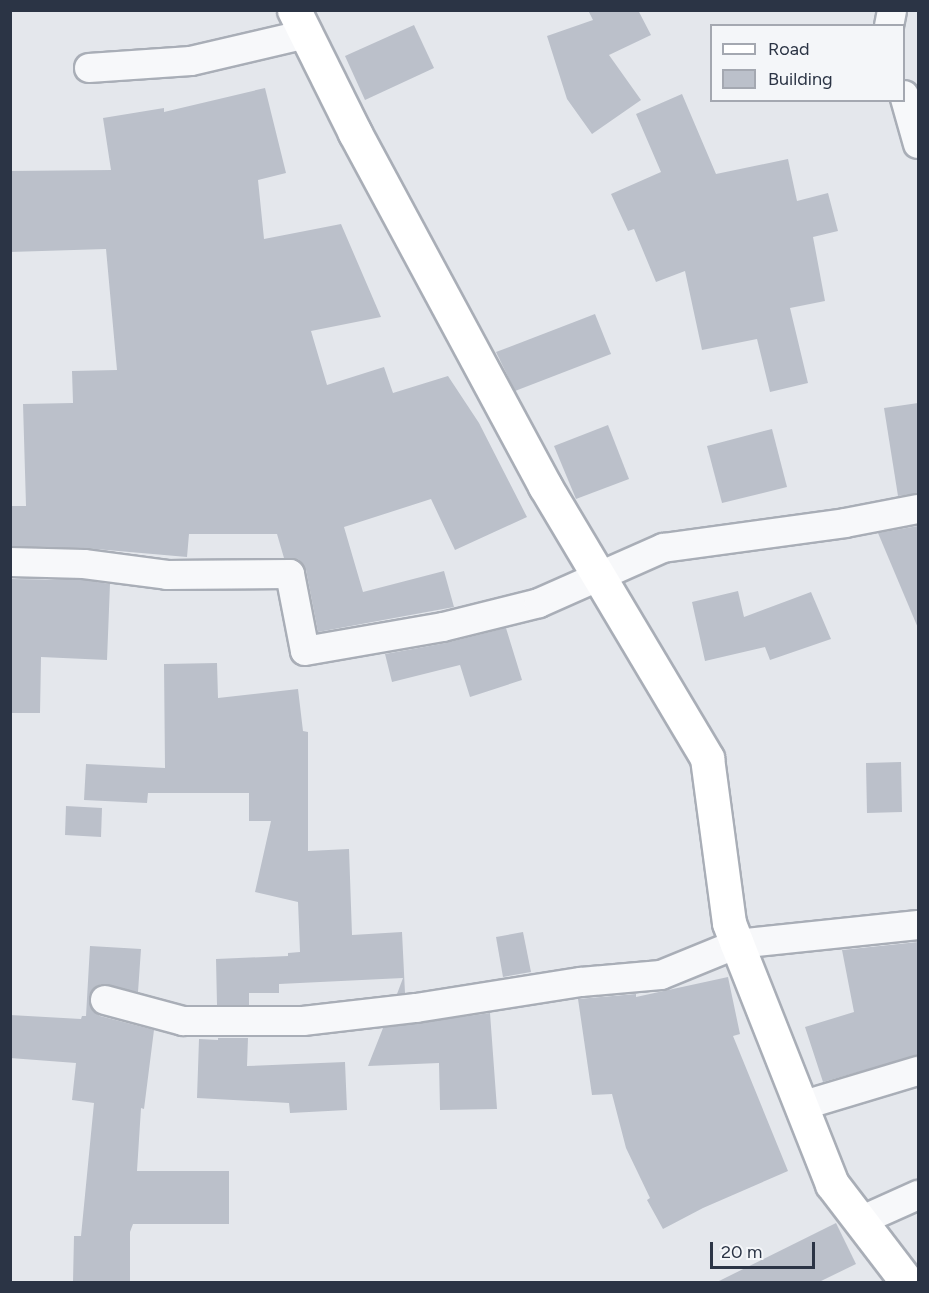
<!DOCTYPE html>
<html>
<head>
<meta charset="utf-8">
<style>
  body { margin:0 }
  #map { position:relative; width:929px; height:1293px; overflow:hidden; background:#e4e7ec; font-family:Figtree,sans-serif }
  div>[style] { position:absolute }
  .building>* { inset:0; background:#bbc0ca }
  .roads { filter:drop-shadow(2px 0 #a9aeb7) drop-shadow(-2px 0 #a9aeb7) drop-shadow(0 2px #a9aeb7) drop-shadow(0 -2px #a9aeb7) }
  .minor>* { height:28px; margin:-14px; padding:0 14px; transform-origin:14px; border-radius:14px; background:#f7f8fa }
  .secondary>* { height:33px; margin:-16.5px; padding:0 16.5px; transform-origin:16.5px; border-radius:16.5px; background:#fff }
  span { translate:-50% -50%; white-space:nowrap; text-align:center; line-height:1.15; -webkit-text-stroke:6px #f4f6f9; paint-order:stroke }
  .frame { position:absolute; inset:0; border:12px solid #2b3445; pointer-events:none }
  .legend { position:absolute; left:710px; top:24px; width:195px; height:78px; box-sizing:border-box; background:#f4f6f9; border:2px solid #a4a8b1; margin:0; padding:8px 10px; list-style:none; font-size:18px; color:#2b3445 }
  .legend li { display:flex; align-items:center; gap:12px; height:30px }
  .legend b { width:30px; border:2px solid #a4a8b1 }
  .scale { position:absolute; left:710px; top:1242px; width:105px; height:27px; box-sizing:border-box; border:3px solid #2b3445; border-top:0; padding-left:8px; font-size:18px; line-height:21px; white-space:nowrap; color:#2b3445; -webkit-text-stroke:4px #f4f6f9; paint-order:stroke }
</style>
</head>
<body>
<div id="map">
  <div class="building">
    <div style="clip-path:polygon(588px 10px,638px 10px,651px 35px,609px 55px,641px 100px,592px 134px,567px 99px,547px 36px,593px 20px)"></div>
    <div style="clip-path:polygon(414px 25px,434px 68px,365px 100px,345px 56px)"></div>
    <div style="clip-path:polygon(265px 88px,286px 173px,258px 180px,264px 239px,341px 224px,381px 317px,311px 331px,327px 385px,384px 367px,393px 393px,448px 376px,479px 423px,527px 517px,455px 550px,431px 499px,344px 527px,363px 592px,444px 571px,454px 607px,318px 632px,306px 570px,298px 559px,284px 558px,277px 534px,189px 534px,187px 557px,84px 548px,10px 546px,10px 506px,26px 506px,23px 404px,73px 403px,72px 371px,117px 370px,106px 249px,10px 252px,10px 171px,111px 170px,103px 118px,164px 108px,164px 112px)"></div>
    <div style="clip-path:polygon(682px 94px,716px 174px,788px 159px,797px 201px,828px 193px,838px 231px,813px 237px,825px 301px,790px 308px,808px 383px,770px 392px,757px 339px,702px 350px,685px 271px,656px 282px,634px 229px,628px 231px,611px 194px,661px 172px,636px 114px)"></div>
    <div style="clip-path:polygon(595px 314px,611px 354px,515px 391px,496px 352px)"></div>
    <div style="clip-path:polygon(918px 403px,918px 493px,898px 496px,884px 408px)"></div>
    <div style="clip-path:polygon(608px 425px,629px 479px,576px 499px,554px 446px)"></div>
    <div style="clip-path:polygon(772px 429px,787px 487px,722px 503px,707px 446px)"></div>
    <div style="clip-path:polygon(918px 526px,918px 628px,878px 533px)"></div>
    <div style="clip-path:polygon(10px 579px,83px 580px,110px 584px,107px 660px,41px 657px,40px 713px,10px 713px)"></div>
    <div style="clip-path:polygon(738px 591px,744px 617px,811px 592px,831px 639px,770px 660px,765px 647px,705px 661px,692px 602px)"></div>
    <div style="clip-path:polygon(506px 628px,522px 680px,470px 697px,460px 665px,392px 682px,385px 654px,446px 643px)"></div>
    <div style="clip-path:polygon(217px 663px,218px 698px,298px 689px,303px 731px,308px 732px,308px 851px,349px 849px,352px 935px,402px 932px,405px 993px,397px 994px,403px 978px,279px 984px,279px 993px,249px 993px,249px 1005px,217px 1005px,216px 959px,288px 956px,288px 953px,300px 952px,298px 902px,255px 892px,271px 821px,249px 821px,249px 793px,148px 793px,147px 803px,84px 800px,86px 764px,165px 768px,164px 664px)"></div>
    <div style="clip-path:polygon(901px 762px,902px 812px,867px 813px,866px 763px)"></div>
    <div style="clip-path:polygon(66px 806px,102px 808px,101px 837px,65px 835px)"></div>
    <div style="clip-path:polygon(523px 932px,531px 972px,503px 977px,496px 937px)"></div>
    <div style="clip-path:polygon(918px 942px,918px 1055px,823px 1082px,805px 1027px,854px 1012px,842px 950px)"></div>
    <div style="clip-path:polygon(90px 946px,141px 949px,138px 992px,101px 984px,94px 988px,89px 996px,93px 1011px,100px 1016px,154px 1030px,144px 1109px,141px 1108px,137px 1171px,229px 1171px,229px 1224px,133px 1224px,130px 1232px,130px 1282px,73px 1282px,74px 1236px,81px 1236px,94px 1103px,72px 1100px,76px 1063px,10px 1058px,10px 1015px,81px 1019px,82px 1016px,86px 1016px)"></div>
    <div style="clip-path:polygon(728px 977px,740px 1034px,733px 1036px,788px 1171px,703px 1208px,663px 1229px,647px 1200px,650px 1198px,626px 1148px,612px 1094px,592px 1095px,578px 999px,636px 994px,636px 997px)"></div>
    <div style="clip-path:polygon(490px 1013px,497px 1109px,440px 1110px,439px 1063px,368px 1066px,383px 1028px)"></div>
    <div style="clip-path:polygon(218px 1038px,248px 1038px,247px 1066px,345px 1062px,347px 1110px,290px 1113px,289px 1103px,197px 1098px,199px 1039px,218px 1040px)"></div>
    <div style="clip-path:polygon(836px 1223px,856px 1264px,819px 1282px,717px 1282px)"></div>
  </div>
  <div class="roads">
    <div class="minor">
      <div style="left:889px;top:26px;width:16px;rotate:-79deg"></div>
      <div style="left:89px;top:68px;width:102px;rotate:-3.9deg"></div>
      <div style="left:191px;top:61px;width:118px;rotate:-13.2deg"></div>
      <div style="left:904px;top:95px;width:51px;rotate:74.1deg"></div>
      <div style="left:10px;top:562px;width:74px;rotate:1.5deg"></div>
      <div style="left:84px;top:564px;width:84px;rotate:7.5deg"></div>
      <div style="left:167px;top:575px;width:123px;rotate:-0.5deg"></div>
      <div style="left:290px;top:574px;width:78px;rotate:79deg"></div>
      <div style="left:305px;top:651px;width:140px;rotate:-9.9deg"></div>
      <div style="left:443px;top:627px;width:99px;rotate:-14deg"></div>
      <div style="left:539px;top:603px;width:136px;rotate:-23.9deg"></div>
      <div style="left:663px;top:548px;width:184px;rotate:-7.8deg"></div>
      <div style="left:845px;top:523px;width:74px;rotate:-10.9deg"></div>
      <div style="left:105px;top:1000px;width:81px;rotate:15.1deg"></div>
      <div style="left:183px;top:1021px;width:120px"></div>
      <div style="left:303px;top:1021px;width:114px;rotate:-6.6deg"></div>
      <div style="left:416px;top:1008px;width:167px;rotate:-9deg"></div>
      <div style="left:581px;top:982px;width:80px;rotate:-5deg"></div>
      <div style="left:661px;top:975px;width:82px;rotate:-22.2deg"></div>
      <div style="left:737px;top:944px;width:182px;rotate:-6deg"></div>
      <div style="left:801px;top:1106px;width:122px;rotate:-16.7deg"></div>
      <div style="left:860px;top:1221px;width:64px;rotate:-24.1deg"></div>
    </div>
    <div class="secondary">
      <div style="left:294px;top:10px;width:137px;rotate:63.6deg"></div>
      <div style="left:355px;top:133px;width:401px;rotate:61.7deg"></div>
      <div style="left:545px;top:486px;width:317px;rotate:59.2deg"></div>
      <div style="left:707px;top:758px;width:166px;rotate:82.4deg"></div>
      <div style="left:729px;top:923px;width:22px;rotate:69deg"></div>
      <div style="left:737px;top:944px;width:258px;rotate:68.4deg"></div>
      <div style="left:832px;top:1184px;width:123px;rotate:52.6deg"></div>
    </div>
  </div>
  <div class="frame"></div>
  <ul class="legend">
  <li><b style="height:8px;background:#fff"></b>Road</li>
  <li><b style="height:16px;background:#bbc0ca"></b>Building</li>
  </ul>
  <div class="scale">20 m</div>
</div>
</body>
</html>
